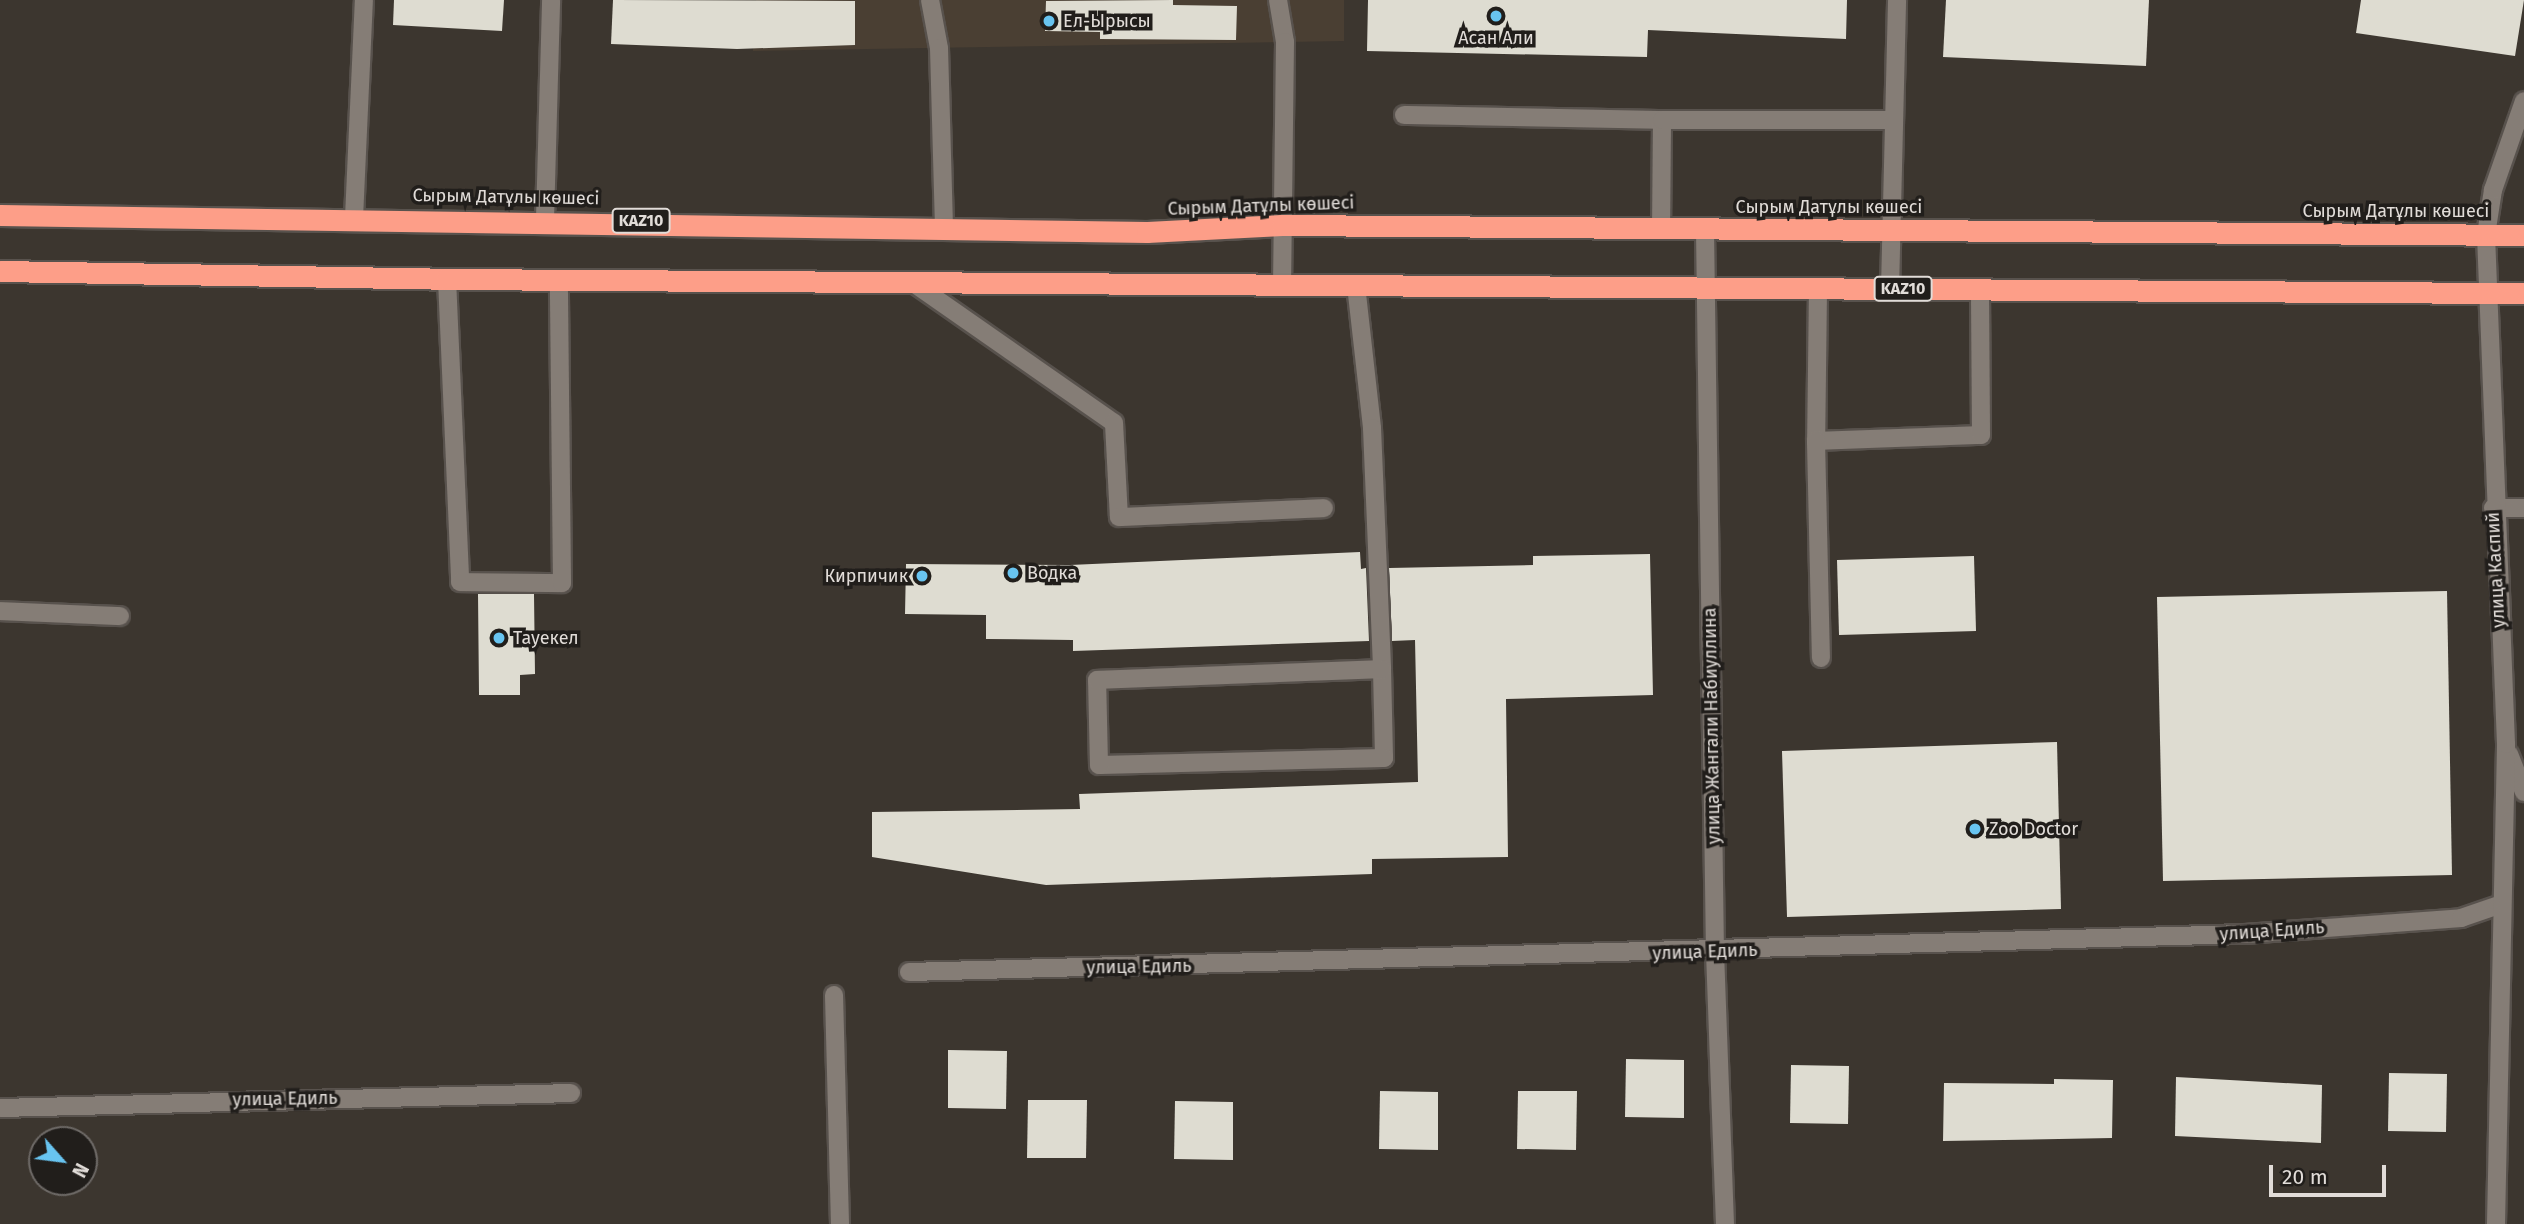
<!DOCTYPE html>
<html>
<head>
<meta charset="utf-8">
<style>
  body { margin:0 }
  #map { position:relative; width:2524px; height:1224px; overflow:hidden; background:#3c362f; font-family:"Fira Sans",sans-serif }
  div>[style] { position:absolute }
  .built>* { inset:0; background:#4a3f33 }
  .building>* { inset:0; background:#dedcd1 }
  .roads { filter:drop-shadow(2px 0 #58524d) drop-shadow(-2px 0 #58524d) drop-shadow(0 2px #58524d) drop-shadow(0 -2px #58524d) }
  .lane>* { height:18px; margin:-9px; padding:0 9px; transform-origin:9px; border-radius:9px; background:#857d76 }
  .street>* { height:18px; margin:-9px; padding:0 9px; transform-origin:9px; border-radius:9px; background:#857d76 }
  .highway>* { height:21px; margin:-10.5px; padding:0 10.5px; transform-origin:10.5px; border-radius:10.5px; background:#fd9e88 }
  .dots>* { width:19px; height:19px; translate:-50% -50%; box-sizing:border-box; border:4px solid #211e1b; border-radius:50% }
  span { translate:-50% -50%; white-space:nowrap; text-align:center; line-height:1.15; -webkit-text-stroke:7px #211e1b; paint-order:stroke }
  .shield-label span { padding:2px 5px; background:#211e1b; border:2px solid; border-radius:5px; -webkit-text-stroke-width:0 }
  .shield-label { font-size:16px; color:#e1dcd8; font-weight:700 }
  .poi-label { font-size:18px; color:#e1dcd8 }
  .left { translate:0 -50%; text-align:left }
  .right { translate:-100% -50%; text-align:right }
  .street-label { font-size:18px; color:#e1dcd8 }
  .north { position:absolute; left:28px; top:1126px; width:70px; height:70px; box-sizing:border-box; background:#211e1b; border:2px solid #6e6a67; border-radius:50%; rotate:118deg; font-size:19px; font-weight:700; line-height:28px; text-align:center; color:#e1dcd8 }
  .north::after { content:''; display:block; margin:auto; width:24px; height:32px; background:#68c4f0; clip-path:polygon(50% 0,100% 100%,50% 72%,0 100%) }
  .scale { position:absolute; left:2269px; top:1165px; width:117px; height:32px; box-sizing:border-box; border:4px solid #e1dcd8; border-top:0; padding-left:9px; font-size:21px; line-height:24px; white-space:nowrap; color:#e1dcd8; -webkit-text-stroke:5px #211e1b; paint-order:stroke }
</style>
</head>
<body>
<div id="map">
  <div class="built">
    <div style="clip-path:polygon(756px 0,1344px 0,1344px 41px,753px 51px)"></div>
  </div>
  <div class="building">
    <div style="clip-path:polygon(394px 0,504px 0,502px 31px,393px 25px)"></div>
    <div style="clip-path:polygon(613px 0,855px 1px,855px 45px,737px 49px,611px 44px)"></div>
    <div style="clip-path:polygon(1173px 0,1173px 5px,1237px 6px,1236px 40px,1100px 39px,1100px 32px,1045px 31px,1046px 1px)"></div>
    <div style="clip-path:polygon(1368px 0,1847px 0,1846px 39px,1648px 30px,1647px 57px,1367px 51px)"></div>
    <div style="clip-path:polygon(1946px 0,2149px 0,2146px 66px,1943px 57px)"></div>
    <div style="clip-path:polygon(2361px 0,2524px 0,2515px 56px,2356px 33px)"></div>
    <div style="clip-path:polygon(1360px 552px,1361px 569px,1366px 568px,1369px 641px,1073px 651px,1073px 640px,986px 639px,986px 615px,905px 614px,906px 564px,1070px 565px)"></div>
    <div style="clip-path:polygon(1650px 554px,1653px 695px,1506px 699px,1508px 857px,1372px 859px,1372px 874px,1046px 885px,872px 857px,872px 812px,1080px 809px,1079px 794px,1418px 782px,1415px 640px,1392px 641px,1389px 568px,1533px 565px,1533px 556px)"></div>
    <div style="clip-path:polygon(1974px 556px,1976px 631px,1839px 635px,1837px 560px)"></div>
    <div style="clip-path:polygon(2447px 591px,2452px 875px,2163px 881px,2157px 597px)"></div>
    <div style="clip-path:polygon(478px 594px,534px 594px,535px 674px,520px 675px,520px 695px,479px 695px)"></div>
    <div style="clip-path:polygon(2057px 742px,2061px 909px,1787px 917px,1782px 751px)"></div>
    <div style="clip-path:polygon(948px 1050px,1007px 1051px,1006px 1109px,948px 1108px)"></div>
    <div style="clip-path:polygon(1626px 1059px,1684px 1060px,1684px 1118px,1625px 1117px)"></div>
    <div style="clip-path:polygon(1791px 1065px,1849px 1066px,1848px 1124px,1790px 1123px)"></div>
    <div style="clip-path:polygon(2389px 1073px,2447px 1074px,2446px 1132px,2388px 1131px)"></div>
    <div style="clip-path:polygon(2176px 1077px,2322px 1085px,2321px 1143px,2175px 1136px)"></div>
    <div style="clip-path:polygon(2054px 1079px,2113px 1080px,2112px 1138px,1943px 1141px,1944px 1083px,2054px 1084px)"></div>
    <div style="clip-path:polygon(1380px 1091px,1438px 1092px,1438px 1150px,1379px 1149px)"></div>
    <div style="clip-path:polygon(1518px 1091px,1577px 1091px,1576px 1150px,1517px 1149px)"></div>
    <div style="clip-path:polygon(1028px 1100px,1087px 1100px,1086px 1158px,1027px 1158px)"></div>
    <div style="clip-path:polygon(1175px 1101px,1233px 1102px,1233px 1160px,1174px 1159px)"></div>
  </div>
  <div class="roads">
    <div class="lane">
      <div style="left:930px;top:0;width:49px;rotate:79.4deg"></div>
      <div style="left:939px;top:48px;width:180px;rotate:88.4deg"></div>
      <div style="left:1278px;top:0;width:43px;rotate:80.5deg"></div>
      <div style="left:1285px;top:42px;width:243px;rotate:90.7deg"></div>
      <div style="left:1404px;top:115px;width:258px;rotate:1.1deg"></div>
      <div style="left:1662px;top:120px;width:108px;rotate:90.5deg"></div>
      <div style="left:1662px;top:120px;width:232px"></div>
      <div style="left:354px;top:218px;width:218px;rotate:-87.4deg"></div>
      <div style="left:545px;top:219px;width:219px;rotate:-88.4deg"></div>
      <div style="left:447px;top:279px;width:303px;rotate:87.5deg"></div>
      <div style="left:460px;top:582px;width:102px;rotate:0.6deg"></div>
      <div style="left:562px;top:583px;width:303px;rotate:-90.6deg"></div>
      <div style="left:912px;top:282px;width:246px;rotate:34.9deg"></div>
      <div style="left:1114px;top:423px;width:94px;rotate:87deg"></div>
      <div style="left:1119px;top:517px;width:205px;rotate:-2.5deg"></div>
      <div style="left:1356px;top:285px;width:144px;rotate:83.6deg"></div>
      <div style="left:1372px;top:428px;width:241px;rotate:87.6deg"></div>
      <div style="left:1382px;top:669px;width:89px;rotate:88.7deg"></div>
      <div style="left:1384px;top:758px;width:285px;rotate:178.6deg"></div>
      <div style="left:1099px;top:765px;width:85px;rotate:-91.3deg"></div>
      <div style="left:1097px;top:680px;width:285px;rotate:-2.2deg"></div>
      <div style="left:1818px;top:288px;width:153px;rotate:90.7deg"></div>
      <div style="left:1816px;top:441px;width:165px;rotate:-2.1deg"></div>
      <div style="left:1981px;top:435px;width:146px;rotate:-90.4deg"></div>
      <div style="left:1816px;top:441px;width:217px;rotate:88.7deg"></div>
      <div style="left:2493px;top:508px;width:31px"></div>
      <div style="left:0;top:611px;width:120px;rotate:2.4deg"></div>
      <div style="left:834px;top:995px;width:229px;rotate:88.5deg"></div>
    </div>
    <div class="street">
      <div style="left:1705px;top:229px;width:723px;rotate:89.21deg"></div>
      <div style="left:1715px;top:952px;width:272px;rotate:87.9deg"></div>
      <div style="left:1890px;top:289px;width:289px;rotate:-88.6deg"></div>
      <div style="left:2509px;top:754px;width:41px;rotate:68.5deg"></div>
      <div style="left:909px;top:972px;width:1337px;rotate:-1.63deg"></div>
      <div style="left:2245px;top:934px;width:217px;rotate:-4.2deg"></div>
      <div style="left:2461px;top:918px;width:40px;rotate:-18.9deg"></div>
      <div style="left:0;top:1108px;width:571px;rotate:-1.5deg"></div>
      <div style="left:2496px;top:1224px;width:480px;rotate:-88.8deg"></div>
      <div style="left:2506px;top:744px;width:509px;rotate:-92.25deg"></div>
      <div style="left:2486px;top:235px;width:46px;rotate:-81.2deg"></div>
      <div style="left:2493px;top:190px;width:94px;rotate:-70.8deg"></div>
    </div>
    <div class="highway">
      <div style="left:0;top:215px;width:1147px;rotate:0.85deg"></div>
      <div style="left:1147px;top:232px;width:135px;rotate:-3deg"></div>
      <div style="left:1282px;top:225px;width:1242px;rotate:0.46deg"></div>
      <div style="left:0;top:271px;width:447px;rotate:1deg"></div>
      <div style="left:447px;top:279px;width:2077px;rotate:0.39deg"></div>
    </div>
  </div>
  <div class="dots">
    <div style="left:1496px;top:16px;background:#68c4f0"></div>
    <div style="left:1049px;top:21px;background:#68c4f0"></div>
    <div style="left:1013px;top:573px;background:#68c4f0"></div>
    <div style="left:922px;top:576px;background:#68c4f0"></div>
    <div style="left:499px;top:638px;background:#68c4f0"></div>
    <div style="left:1975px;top:829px;background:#68c4f0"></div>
  </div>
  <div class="shield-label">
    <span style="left:641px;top:221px">KAZ10</span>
    <span style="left:1903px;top:289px">KAZ10</span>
  </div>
  <div class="poi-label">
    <span class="left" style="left:1063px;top:21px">Ел-Ырысы</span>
    <span style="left:1496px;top:38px">Асан Али</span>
    <span class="left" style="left:1027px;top:573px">Водка</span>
    <span class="right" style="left:908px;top:576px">Кирпичик</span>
    <span class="left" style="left:513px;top:638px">Тауекел</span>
    <span class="left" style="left:1989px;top:829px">Zoo Doctor</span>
  </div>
  <div class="street-label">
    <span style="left:506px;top:197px;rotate:1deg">Сырым Датұлы көшесі</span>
    <span style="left:1261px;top:206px;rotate:-2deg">Сырым Датұлы көшесі</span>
    <span style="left:1829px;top:207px">Сырым Датұлы көшесі</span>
    <span style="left:2396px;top:211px">Сырым Датұлы көшесі</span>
    <span style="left:2496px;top:570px;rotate:-93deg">улица Каспий</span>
    <span style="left:1712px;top:726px;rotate:-91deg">улица Жангали Набиуллина</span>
    <span style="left:2272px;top:931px;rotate:-4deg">улица Едиль</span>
    <span style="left:1705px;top:952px;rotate:-2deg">улица Едиль</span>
    <span style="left:1139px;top:967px;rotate:-1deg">улица Едиль</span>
    <span style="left:285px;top:1099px;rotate:-1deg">улица Едиль</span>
  </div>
  <div class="north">N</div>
  <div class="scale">20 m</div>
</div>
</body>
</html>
